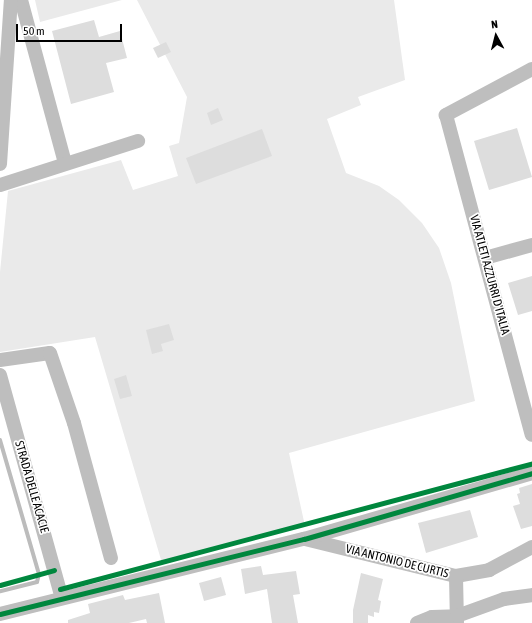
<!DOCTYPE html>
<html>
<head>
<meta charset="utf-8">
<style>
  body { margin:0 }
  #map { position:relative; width:532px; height:623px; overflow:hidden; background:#fff; font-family:"Asap Condensed",sans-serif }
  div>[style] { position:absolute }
  .green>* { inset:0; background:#eaeaea }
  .stream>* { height:4px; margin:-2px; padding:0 2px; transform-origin:2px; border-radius:2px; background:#bcbcbc }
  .building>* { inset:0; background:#ddd }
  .minor>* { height:14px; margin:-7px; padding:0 7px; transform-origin:7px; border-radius:7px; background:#bebebe }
  .cycleway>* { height:5px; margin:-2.5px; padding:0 2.5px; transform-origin:2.5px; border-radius:2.5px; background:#00873e }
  span { translate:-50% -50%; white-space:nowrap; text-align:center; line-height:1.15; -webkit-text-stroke:3.5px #fff; paint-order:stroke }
  .street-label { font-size:12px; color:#000 }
  .north { position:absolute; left:476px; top:16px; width:40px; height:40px; -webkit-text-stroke:3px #fff; paint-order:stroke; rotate:353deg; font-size:11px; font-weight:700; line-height:16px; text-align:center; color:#000 }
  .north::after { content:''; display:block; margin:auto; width:14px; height:18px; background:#000; clip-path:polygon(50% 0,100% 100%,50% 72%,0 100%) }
  .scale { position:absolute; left:16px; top:24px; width:106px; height:18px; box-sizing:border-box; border:2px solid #000; border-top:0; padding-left:5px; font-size:12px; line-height:14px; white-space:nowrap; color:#000; -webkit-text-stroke:3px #fff; paint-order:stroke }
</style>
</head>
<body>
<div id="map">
  <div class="green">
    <div style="clip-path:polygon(35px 0,122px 0,40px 22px)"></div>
    <div style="clip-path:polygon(137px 0,394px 0,405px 80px,358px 97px,361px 105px,327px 119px,346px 173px,379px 186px,399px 200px,422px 223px,439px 248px,451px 283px,475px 401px,289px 453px,305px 526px,162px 563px,95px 337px,0 352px,0 272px,8px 191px,121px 160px,133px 190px,178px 176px,169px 146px,179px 143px,187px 97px)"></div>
  </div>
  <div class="stream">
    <div style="left:0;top:440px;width:140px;rotate:73.8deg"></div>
    <div style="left:39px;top:574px;width:8px;rotate:104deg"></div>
    <div style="left:37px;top:582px;width:38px;rotate:166deg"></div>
  </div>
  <div class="building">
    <div style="clip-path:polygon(94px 20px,99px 37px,120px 31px,127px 58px,106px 63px,114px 92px,71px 104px,52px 31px)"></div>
    <div style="clip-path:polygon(166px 42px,171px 52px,158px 58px,153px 48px)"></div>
    <div style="clip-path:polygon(218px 108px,223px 120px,211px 125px,207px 113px)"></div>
    <div style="clip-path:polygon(517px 128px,532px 177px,489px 190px,474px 141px)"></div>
    <div style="clip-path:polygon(262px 129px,272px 156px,196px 184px,186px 158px)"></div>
    <div style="clip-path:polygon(532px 276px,532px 311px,518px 315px,508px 283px)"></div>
    <div style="clip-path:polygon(169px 324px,174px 340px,161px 344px,163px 351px,152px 354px,146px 330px)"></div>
    <div style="clip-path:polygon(126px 375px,132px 396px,120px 399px,114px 379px)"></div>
    <div style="clip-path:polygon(532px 484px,532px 526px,521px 529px,513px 506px,520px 504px,517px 494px,520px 493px,519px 488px)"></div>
    <div style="clip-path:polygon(470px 510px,478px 537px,426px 553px,418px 523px)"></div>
    <div style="clip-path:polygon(261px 566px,263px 575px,296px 571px,300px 594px,293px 595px,298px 623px,272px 623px,267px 589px,245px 594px,241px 569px)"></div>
    <div style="clip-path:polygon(361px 573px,383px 579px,378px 600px,381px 601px,379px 613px,374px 612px,374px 617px,368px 615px,368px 623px,353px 623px,353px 610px)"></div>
    <div style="clip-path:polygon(221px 577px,226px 595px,204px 601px,199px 583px)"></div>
    <div style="clip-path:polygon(159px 593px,165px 623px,147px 623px,146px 619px,129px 623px,68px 623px,68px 620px,90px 613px,88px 604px,123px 595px,125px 600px)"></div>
  </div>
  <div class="minor">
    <div style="left:21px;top:0;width:169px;rotate:74.9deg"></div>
    <div style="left:532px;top:69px;width:98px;rotate:151.9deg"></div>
    <div style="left:446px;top:115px;width:331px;rotate:75deg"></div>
    <div style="left:0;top:164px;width:164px;rotate:-86.2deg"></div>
    <div style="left:0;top:185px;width:145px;rotate:-17.7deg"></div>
    <div style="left:485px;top:258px;width:49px;rotate:-15.5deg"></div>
    <div style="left:0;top:360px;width:50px;rotate:-8deg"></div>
    <div style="left:50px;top:353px;width:74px;rotate:71.1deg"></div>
    <div style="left:74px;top:423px;width:140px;rotate:74.7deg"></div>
    <div style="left:0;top:375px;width:231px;rotate:74.5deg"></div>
    <div style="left:305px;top:539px;width:155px;rotate:13.8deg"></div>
    <div style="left:456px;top:576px;width:34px;rotate:-10deg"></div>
    <div style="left:489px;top:570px;width:49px;rotate:-28.1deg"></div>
    <div style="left:456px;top:576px;width:47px;rotate:88.8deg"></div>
    <div style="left:0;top:614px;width:313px;rotate:-13.9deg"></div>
    <div style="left:304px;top:539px;width:237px;rotate:-16.1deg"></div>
    <div style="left:417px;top:623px;width:16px;rotate:-22deg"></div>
    <div style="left:432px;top:617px;width:25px;rotate:-2deg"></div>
    <div style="left:457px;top:616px;width:50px;rotate:-19.9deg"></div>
    <div style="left:504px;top:599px;width:28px;rotate:-8deg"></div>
  </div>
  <div class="cycleway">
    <div style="left:0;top:585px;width:56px;rotate:-15.5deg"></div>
    <div style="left:60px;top:589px;width:489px;rotate:-14.9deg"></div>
    <div style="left:0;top:614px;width:313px;rotate:-13.9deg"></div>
    <div style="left:304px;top:539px;width:237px;rotate:-16.1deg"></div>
  </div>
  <div class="street-label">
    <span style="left:489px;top:275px;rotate:75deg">VIA ATLETI AZZURRI D'ITALIA</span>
    <span style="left:31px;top:487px;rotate:74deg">STRADA DELLE ACACIE</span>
    <span style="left:397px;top:562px;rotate:14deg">VIA ANTONIO DE CURTIS</span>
  </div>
  <div class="north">N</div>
  <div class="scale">50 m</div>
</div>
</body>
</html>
